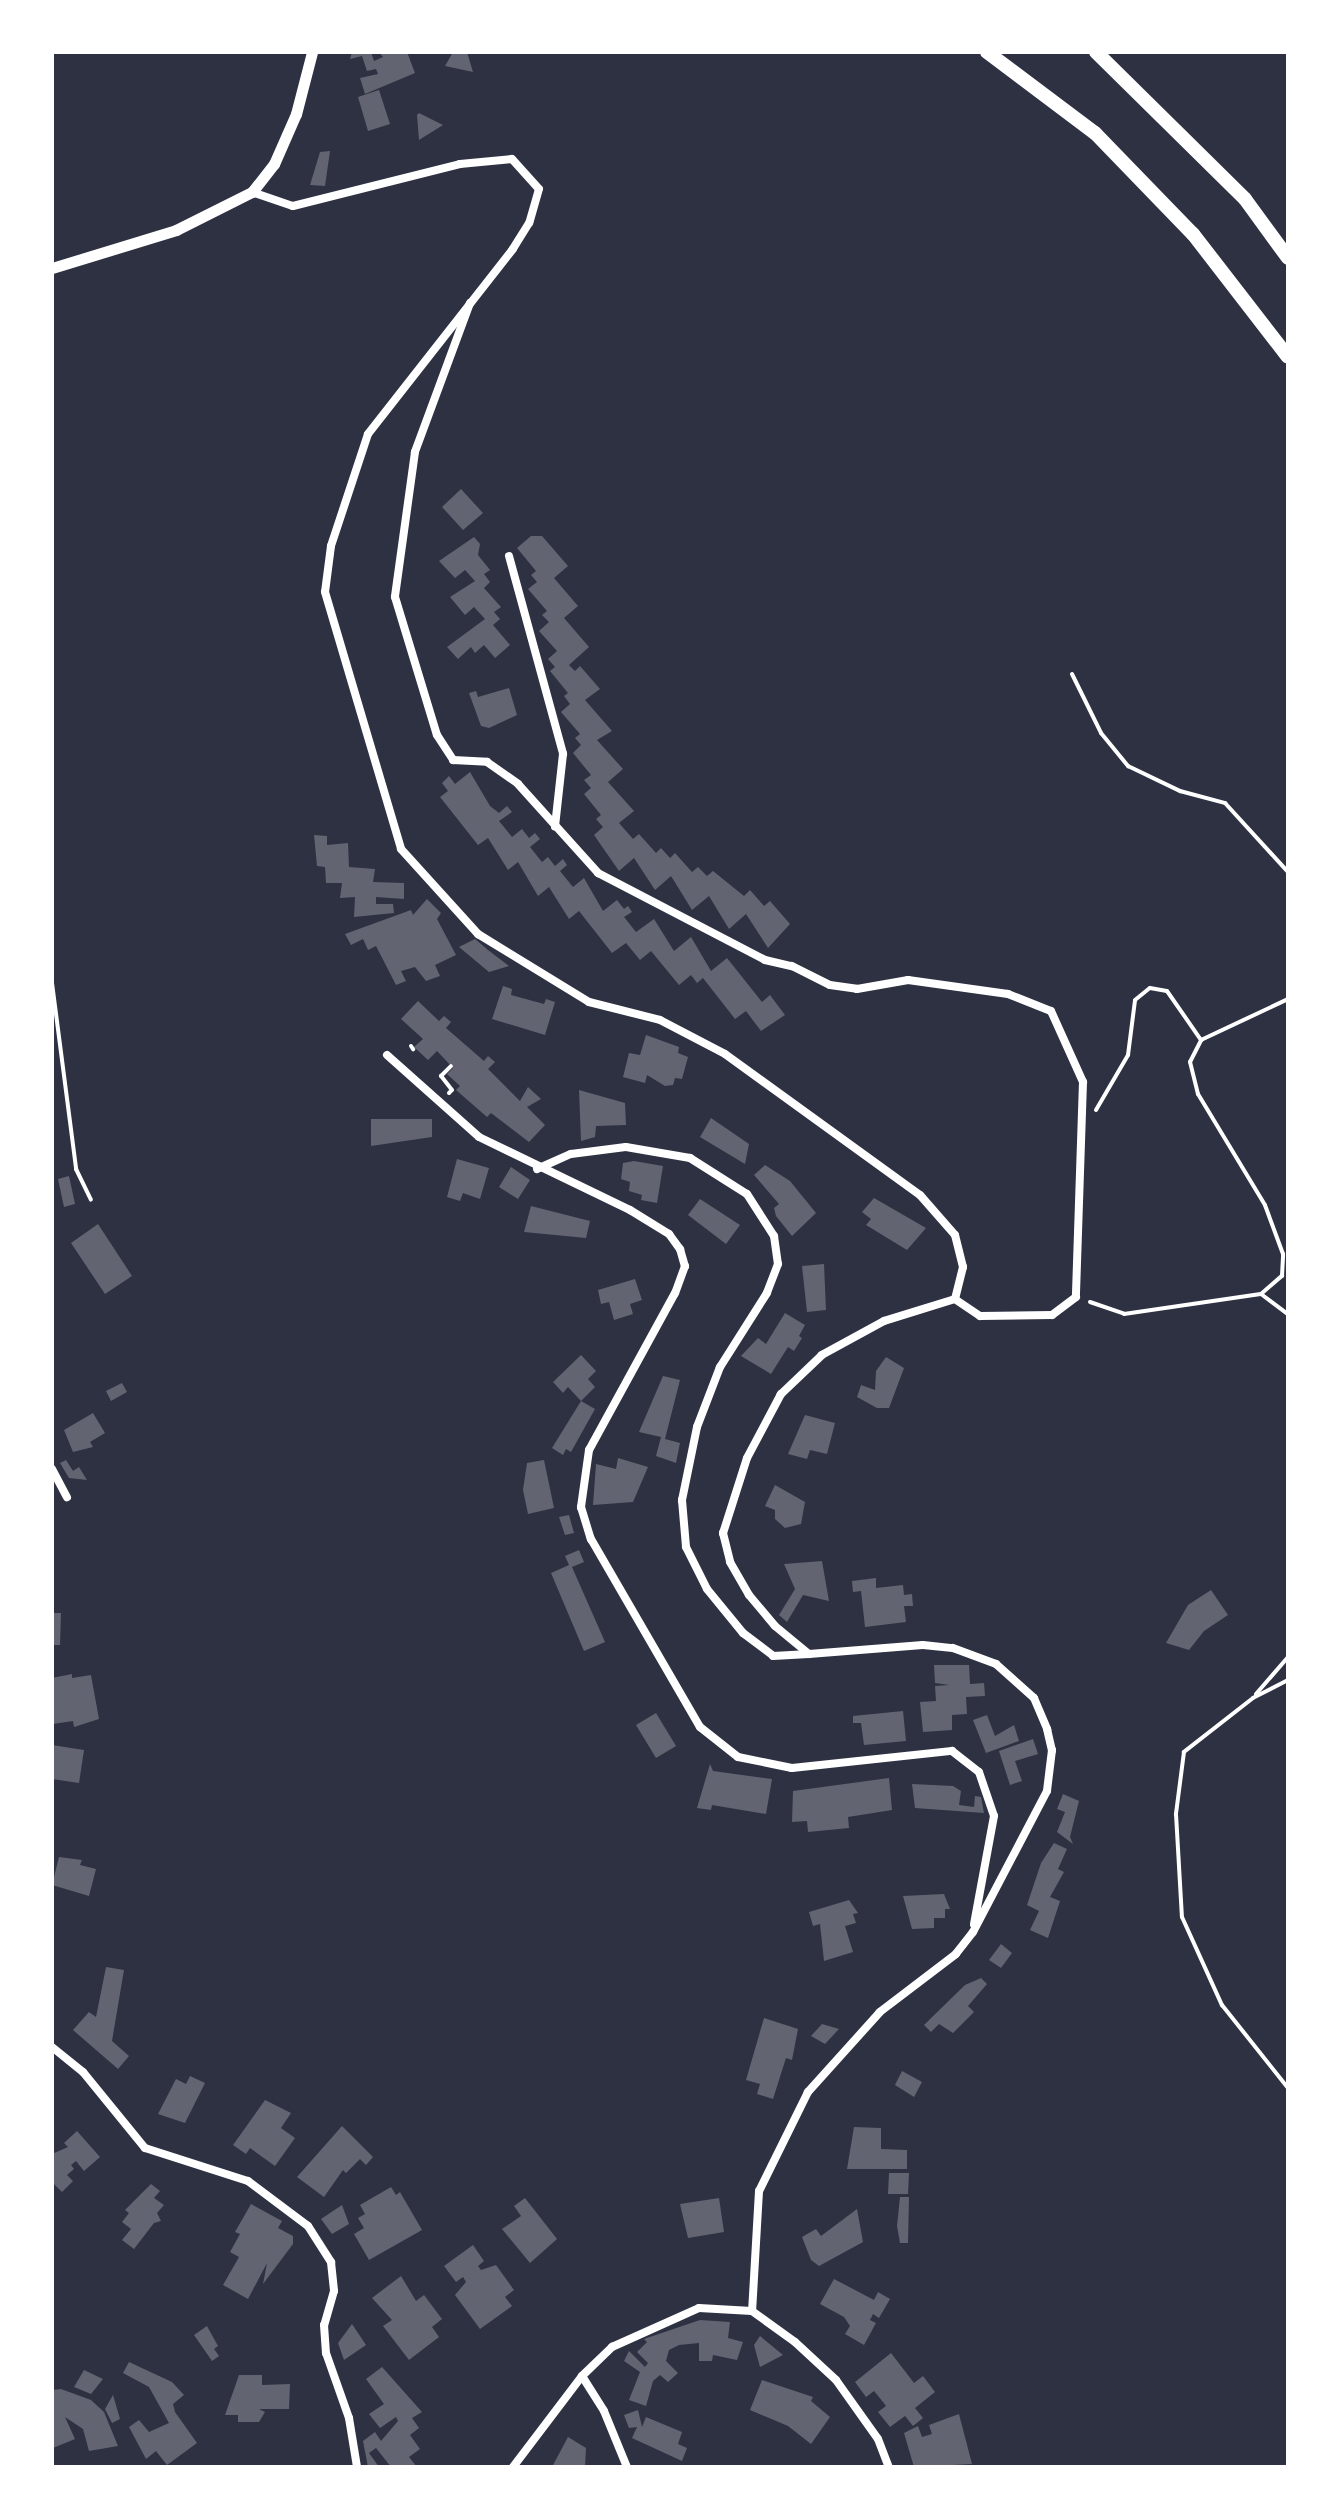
<!DOCTYPE html>
<html>
<head>
<meta charset="utf-8">
<style>
  body { margin:0 }
  #map { position:relative; width:1340px; height:2519px; overflow:hidden; background:#2d3142; font-family:"Open Sans",sans-serif }
  div>[style] { position:absolute }
  .building>* { inset:0; background:#626471 }
  .path>* { height:4px; margin:-2px; padding:0 2px; transform-origin:2px; border-radius:2px; background:#fff }
  .service>* { height:4px; margin:-2px; padding:0 2px; transform-origin:2px; border-radius:2px; background:#fff }
  .minor>* { height:8px; margin:-4px; padding:0 4px; transform-origin:4px; border-radius:4px; background:#fff }
  .tertiary>* { height:11px; margin:-5.5px; padding:0 5.5px; transform-origin:5.5px; border-radius:5.5px; background:#fff }
  .trunk>* { height:14px; margin:-7px; padding:0 7px; transform-origin:7px; border-radius:7px; background:#fff }
  span { translate:-50% -50%; white-space:nowrap; text-align:center; line-height:1.15; -webkit-text-stroke:6px #fff; paint-order:stroke }
  .frame { position:absolute; inset:0; border:54px solid #fff; pointer-events:none }
</style>
</head>
<body>
<div id="map">
  <div class="building">
    <div style="clip-path:polygon(352px 52px,371px 52px,374px 61px,383px 57px,379px 52px,407px 52px,415px 73px,365px 94px,360px 78px,378px 74px,376px 69px,367px 71px,362px 56px,350px 59px)"></div>
    <div style="clip-path:polygon(453px 52px,467px 52px,473px 72px,445px 66px)"></div>
    <div style="clip-path:polygon(379px 90px,390px 124px,368px 131px,358px 97px)"></div>
    <div style="clip-path:polygon(419px 113px,443px 125px,419px 140px,417px 115px)"></div>
    <div style="clip-path:polygon(330px 151px,325px 186px,310px 185px,320px 152px)"></div>
    <div style="clip-path:polygon(461px 489px,483px 513px,463px 530px,442px 507px)"></div>
    <div style="clip-path:polygon(531px 536px,542px 536px,568px 566px,554px 578px,578px 606px,564px 618px,589px 647px,569px 665px,575px 671px,580px 666px,600px 689px,585px 700px,612px 731px,597px 740px,623px 769px,608px 782px,634px 811px,619px 823px,633px 839px,639px 834px,656px 853px,661px 848px,670px 858px,675px 853px,692px 872px,698px 867px,707px 876px,713px 871px,744px 896px,750px 890px,764px 906px,770px 901px,790px 924px,768px 948px,746px 914px,729px 929px,709px 896px,692px 910px,671px 876px,655px 890px,634px 858px,619px 871px,594px 835px,603px 827px,596px 819px,601px 815px,584px 794px,591px 788px,584px 780px,591px 775px,573px 753px,581px 745px,575px 738px,580px 734px,561px 712px,570px 704px,564px 696px,568px 693px,550px 671px,555px 667px,548px 659px,557px 651px,539px 631px,549px 622px,542px 615px,547px 611px,528px 589px,537px 582px,531px 575px,536px 571px,517px 548px)"></div>
    <div style="clip-path:polygon(474px 537px,480px 544px,478px 555px,490px 570px,484px 574px,490px 582px,484px 588px,501px 607px,494px 612px,500px 619px,493px 625px,510px 645px,495px 658px,484px 645px,475px 653px,471px 647px,458px 659px,447px 647px,485px 619px,474px 607px,465px 615px,450px 597px,475px 581px,465px 570px,455px 578px,439px 561px)"></div>
    <div style="clip-path:polygon(509px 688px,517px 715px,489px 728px,481px 726px,469px 693px,476px 691px,478px 697px)"></div>
    <div style="clip-path:polygon(470px 772px,490px 806px,499px 813px,507px 806px,512px 812px,499px 821px,512px 837px,522px 829px,529px 838px,535px 833px,540px 839px,530px 847px,542px 862px,548px 857px,555px 866px,563px 859px,567px 865px,560px 871px,573px 887px,584px 878px,603px 911px,617px 900px,624px 909px,628px 906px,632px 912px,624px 917px,636px 932px,654px 919px,674px 951px,691px 937px,711px 971px,727px 958px,762px 1002px,770px 995px,785px 1015px,761px 1031px,746px 1011px,735px 1019px,703px 978px,697px 983px,691px 975px,679px 985px,651px 951px,640px 960px,626px 943px,612px 953px,579px 911px,569px 919px,549px 887px,538px 896px,518px 862px,508px 870px,488px 838px,478px 845px,440px 797px,448px 791px,442px 783px,449px 776px,455px 784px)"></div>
    <div style="clip-path:polygon(314px 835px,327px 836px,327px 845px,348px 843px,349px 867px,375px 869px,373px 882px,404px 883px,404px 899px,376px 897px,376px 904px,393px 904px,394px 913px,354px 917px,355px 897px,340px 898px,342px 883px,326px 883px,325px 867px,317px 866px)"></div>
    <div style="clip-path:polygon(427px 899px,441px 913px,437px 919px,456px 955px,435px 965px,440px 976px,426px 981px,415px 967px,401px 971px,406px 981px,396px 985px,376px 946px,368px 950px,363px 939px,351px 945px,345px 934px,411px 910px,413px 915px)"></div>
    <div style="clip-path:polygon(475px 939px,488px 950px,509px 966px,489px 972px,459px 947px)"></div>
    <div style="clip-path:polygon(503px 986px,512px 989px,511px 995px,544px 1004px,546px 999px,555px 1002px,545px 1035px,492px 1019px)"></div>
    <div style="clip-path:polygon(418px 1001px,439px 1021px,444px 1016px,451px 1022px,446px 1028px,484px 1061px,488px 1056px,495px 1062px,488px 1069px,520px 1101px,528px 1087px,541px 1099px,527px 1107px,545px 1125px,529px 1142px,491px 1113px,487px 1117px,456px 1090px,460px 1086px,447px 1074px,453px 1068px,437px 1051px,428px 1060px,414px 1047px,423px 1039px,401px 1019px)"></div>
    <div style="clip-path:polygon(646px 1035px,679px 1047px,678px 1053px,688px 1057px,682px 1079px,675px 1078px,673px 1085px,665px 1086px,647px 1075px,645px 1083px,623px 1077px,629px 1053px,640px 1055px)"></div>
    <div style="clip-path:polygon(579px 1090px,625px 1103px,626px 1125px,596px 1126px,595px 1137px,581px 1141px)"></div>
    <div style="clip-path:polygon(711px 1118px,749px 1144px,745px 1164px,700px 1137px)"></div>
    <div style="clip-path:polygon(371px 1119px,432px 1119px,432px 1137px,371px 1146px)"></div>
    <div style="clip-path:polygon(457px 1159px,489px 1168px,480px 1199px,463px 1193px,460px 1201px,447px 1197px)"></div>
    <div style="clip-path:polygon(634px 1161px,663px 1166px,657px 1203px,641px 1200px,642px 1195px,629px 1191px,630px 1182px,621px 1179px,623px 1163px)"></div>
    <div style="clip-path:polygon(765px 1165px,790px 1181px,816px 1213px,792px 1236px,776px 1216px,774px 1208px,779px 1204px,754px 1175px)"></div>
    <div style="clip-path:polygon(511px 1167px,530px 1180px,518px 1199px,499px 1187px)"></div>
    <div style="clip-path:polygon(69px 1176px,75px 1204px,64px 1207px,58px 1179px)"></div>
    <div style="clip-path:polygon(874px 1198px,926px 1228px,907px 1250px,866px 1225px,871px 1219px,862px 1212px)"></div>
    <div style="clip-path:polygon(700px 1199px,740px 1225px,726px 1244px,688px 1215px)"></div>
    <div style="clip-path:polygon(531px 1206px,590px 1221px,586px 1238px,524px 1232px)"></div>
    <div style="clip-path:polygon(98px 1224px,132px 1276px,105px 1294px,71px 1243px)"></div>
    <div style="clip-path:polygon(824px 1264px,826px 1310px,807px 1312px,802px 1266px)"></div>
    <div style="clip-path:polygon(635px 1279px,642px 1300px,630px 1304px,633px 1314px,614px 1320px,609px 1302px,601px 1304px,598px 1290px)"></div>
    <div style="clip-path:polygon(785px 1313px,805px 1325px,799px 1336px,802px 1338px,794px 1351px,788px 1347px,771px 1374px,741px 1356px,758px 1338px,766px 1344px)"></div>
    <div style="clip-path:polygon(581px 1355px,596px 1371px,588px 1379px,595px 1387px,581px 1401px,568px 1387px,563px 1393px,553px 1382px)"></div>
    <div style="clip-path:polygon(886px 1357px,904px 1368px,889px 1408px,877px 1408px,857px 1397px,861px 1385px,875px 1390px,876px 1371px)"></div>
    <div style="clip-path:polygon(663px 1376px,680px 1380px,665px 1439px,680px 1443px,676px 1463px,656px 1456px,661px 1437px,639px 1432px)"></div>
    <div style="clip-path:polygon(122px 1383px,127px 1392px,111px 1401px,106px 1391px)"></div>
    <div style="clip-path:polygon(581px 1401px,595px 1409px,571px 1452px,566px 1449px,563px 1455px,552px 1448px)"></div>
    <div style="clip-path:polygon(93px 1413px,105px 1433px,90px 1442px,93px 1447px,73px 1452px,64px 1430px)"></div>
    <div style="clip-path:polygon(805px 1415px,835px 1423px,827px 1454px,810px 1450px,807px 1459px,788px 1454px)"></div>
    <div style="clip-path:polygon(618px 1458px,648px 1467px,633px 1502px,593px 1505px,596px 1464px,616px 1469px)"></div>
    <div style="clip-path:polygon(66px 1460px,73px 1471px,79px 1467px,87px 1480px,69px 1478px,60px 1463px)"></div>
    <div style="clip-path:polygon(544px 1460px,554px 1508px,528px 1514px,523px 1490px,527px 1463px)"></div>
    <div style="clip-path:polygon(775px 1485px,805px 1502px,801px 1524px,785px 1528px,775px 1519px,775px 1510px,765px 1506px)"></div>
    <div style="clip-path:polygon(569px 1515px,574px 1533px,565px 1535px,559px 1517px)"></div>
    <div style="clip-path:polygon(579px 1550px,584px 1562px,572px 1567px,605px 1642px,584px 1651px,551px 1573px,569px 1565px,565px 1556px)"></div>
    <div style="clip-path:polygon(822px 1561px,829px 1601px,803px 1595px,787px 1622px,779px 1615px,795px 1589px,784px 1564px)"></div>
    <div style="clip-path:polygon(876px 1578px,876px 1588px,903px 1585px,904px 1595px,912px 1594px,913px 1606px,904px 1606px,906px 1622px,865px 1627px,861px 1591px,853px 1592px,852px 1581px)"></div>
    <div style="clip-path:polygon(1211px 1590px,1228px 1615px,1204px 1631px,1189px 1650px,1166px 1643px,1188px 1605px)"></div>
    <div style="clip-path:polygon(52px 1613px,61px 1613px,60px 1645px,52px 1645px)"></div>
    <div style="clip-path:polygon(934px 1665px,969px 1665px,970px 1684px,984px 1683px,985px 1696px,966px 1697px,967px 1714px,952px 1715px,952px 1730px,923px 1732px,920px 1702px,936px 1701px,935px 1686px,949px 1685px,935px 1683px)"></div>
    <div style="clip-path:polygon(72px 1674px,72px 1678px,91px 1675px,99px 1719px,74px 1727px,73px 1721px,53px 1724px,52px 1678px)"></div>
    <div style="clip-path:polygon(903px 1711px,906px 1741px,864px 1745px,861px 1723px,853px 1723px,853px 1716px)"></div>
    <div style="clip-path:polygon(656px 1713px,676px 1746px,656px 1758px,636px 1725px)"></div>
    <div style="clip-path:polygon(987px 1715px,995px 1736px,1014px 1725px,1019px 1741px,986px 1753px,973px 1720px)"></div>
    <div style="clip-path:polygon(1033px 1739px,1038px 1754px,1015px 1761px,1022px 1781px,1010px 1785px,999px 1751px)"></div>
    <div style="clip-path:polygon(52px 1745px,84px 1750px,79px 1783px,52px 1779px)"></div>
    <div style="clip-path:polygon(710px 1764px,713px 1771px,772px 1779px,766px 1814px,712px 1805px,711px 1810px,697px 1808px)"></div>
    <div style="clip-path:polygon(889px 1778px,892px 1810px,848px 1817px,849px 1828px,808px 1832px,807px 1821px,792px 1822px,793px 1791px)"></div>
    <div style="clip-path:polygon(912px 1784px,953px 1786px,961px 1791px,959px 1805px,974px 1807px,975px 1796px,981px 1797px,984px 1813px,915px 1808px)"></div>
    <div style="clip-path:polygon(1063px 1794px,1079px 1801px,1070px 1837px,1073px 1844px,1057px 1832px,1065px 1812px,1057px 1809px)"></div>
    <div style="clip-path:polygon(1054px 1843px,1067px 1849px,1058px 1869px,1064px 1872px,1050px 1897px,1060px 1901px,1048px 1938px,1030px 1930px,1039px 1911px,1027px 1905px,1041px 1863px)"></div>
    <div style="clip-path:polygon(59px 1857px,82px 1860px,80px 1865px,96px 1869px,89px 1896px,52px 1885px)"></div>
    <div style="clip-path:polygon(944px 1894px,950px 1909px,945px 1909px,945px 1918px,934px 1918px,934px 1928px,912px 1929px,903px 1896px)"></div>
    <div style="clip-path:polygon(849px 1900px,858px 1913px,853px 1914px,856px 1923px,845px 1926px,853px 1952px,824px 1961px,820px 1924px,813px 1926px,809px 1912px)"></div>
    <div style="clip-path:polygon(1001px 1944px,1012px 1953px,1001px 1968px,989px 1960px)"></div>
    <div style="clip-path:polygon(106px 1967px,124px 1970px,112px 2041px,129px 2056px,118px 2069px,73px 2030px,89px 2012px,96px 2017px)"></div>
    <div style="clip-path:polygon(981px 1978px,987px 1984px,968px 2006px,974px 2012px,953px 2033px,939px 2024px,931px 2032px,924px 2025px,965px 1985px)"></div>
    <div style="clip-path:polygon(764px 2018px,798px 2029px,792px 2060px,786px 2058px,773px 2099px,757px 2094px,760px 2084px,746px 2080px)"></div>
    <div style="clip-path:polygon(822px 2024px,839px 2029px,825px 2044px,811px 2036px)"></div>
    <div style="clip-path:polygon(902px 2071px,922px 2082px,914px 2097px,895px 2085px)"></div>
    <div style="clip-path:polygon(190px 2076px,205px 2083px,185px 2123px,158px 2114px,176px 2079px,186px 2084px)"></div>
    <div style="clip-path:polygon(265px 2100px,291px 2113px,281px 2128px,295px 2138px,275px 2166px,250px 2148px,246px 2154px,233px 2145px)"></div>
    <div style="clip-path:polygon(342px 2126px,373px 2157px,366px 2165px,360px 2159px,346px 2173px,343px 2170px,324px 2197px,297px 2177px)"></div>
    <div style="clip-path:polygon(854px 2127px,881px 2128px,881px 2149px,907px 2150px,907px 2169px,847px 2169px)"></div>
    <div style="clip-path:polygon(77px 2131px,100px 2157px,84px 2171px,76px 2161px,71px 2165px,74px 2169px,67px 2175px,73px 2181px,62px 2192px,52px 2182px,52px 2154px,68px 2147px,64px 2143px)"></div>
    <div style="clip-path:polygon(889px 2173px,909px 2173px,908px 2194px,888px 2194px)"></div>
    <div style="clip-path:polygon(151px 2184px,160px 2191px,154px 2198px,164px 2205px,157px 2213px,161px 2221px,154px 2223px,134px 2249px,122px 2240px,131px 2229px,122px 2222px,129px 2213px,125px 2210px)"></div>
    <div style="clip-path:polygon(391px 2187px,396px 2195px,400px 2192px,422px 2230px,369px 2260px,354px 2234px,364px 2228px,358px 2218px,365px 2214px,360px 2205px)"></div>
    <div style="clip-path:polygon(900px 2197px,909px 2197px,908px 2243px,900px 2243px,897px 2226px)"></div>
    <div style="clip-path:polygon(525px 2198px,557px 2239px,530px 2263px,502px 2229px,521px 2216px,514px 2206px)"></div>
    <div style="clip-path:polygon(719px 2198px,724px 2232px,688px 2238px,680px 2204px)"></div>
    <div style="clip-path:polygon(251px 2204px,282px 2221px,278px 2228px,293px 2236px,293px 2244px,263px 2284px,267px 2263px,248px 2299px,223px 2285px,239px 2257px,230px 2252px,240px 2234px,235px 2232px)"></div>
    <div style="clip-path:polygon(342px 2205px,349px 2224px,332px 2234px,321px 2219px)"></div>
    <div style="clip-path:polygon(857px 2209px,863px 2242px,819px 2266px,811px 2260px,802px 2237px,816px 2229px,821px 2236px)"></div>
    <div style="clip-path:polygon(473px 2245px,484px 2261px,478px 2266px,481px 2270px,496px 2265px,514px 2290px,505px 2297px,512px 2306px,480px 2329px,455px 2295px,466px 2282px,463px 2277px,456px 2282px,444px 2266px)"></div>
    <div style="clip-path:polygon(401px 2276px,416px 2301px,424px 2295px,442px 2319px,432px 2327px,439px 2337px,409px 2360px,383px 2326px,392px 2320px,372px 2298px)"></div>
    <div style="clip-path:polygon(834px 2279px,874px 2300px,878px 2292px,890px 2299px,879px 2318px,873px 2314px,870px 2320px,876px 2323px,864px 2345px,845px 2334px,850px 2326px,844px 2317px,820px 2304px)"></div>
    <div style="clip-path:polygon(700px 2320px,730px 2322px,728px 2338px,743px 2342px,737px 2360px,713px 2355px,712px 2361px,699px 2361px,699px 2343px,679px 2345px,669px 2350px,666px 2361px,678px 2373px,668px 2382px,660px 2375px,653px 2381px,646px 2406px,629px 2400px,640px 2372px,624px 2361px,629px 2351px,645px 2367px,648px 2363px,637px 2352px,647px 2342px,644px 2339px)"></div>
    <div style="clip-path:polygon(352px 2324px,366px 2345px,344px 2360px,338px 2343px)"></div>
    <div style="clip-path:polygon(207px 2326px,218px 2346px,214px 2349px,219px 2356px,212px 2361px,194px 2335px)"></div>
    <div style="clip-path:polygon(760px 2336px,783px 2355px,760px 2367px,754px 2345px)"></div>
    <div style="clip-path:polygon(891px 2353px,914px 2383px,923px 2376px,935px 2392px,915px 2408px,923px 2418px,913px 2426px,905px 2416px,890px 2427px,878px 2412px,886px 2406px,883px 2402px,874px 2391px,866px 2397px,855px 2382px)"></div>
    <div style="clip-path:polygon(129px 2362px,172px 2382px,184px 2395px,173px 2404px,175px 2412px,197px 2443px,167px 2465px,156px 2451px,146px 2459px,129px 2427px,139px 2420px,149px 2432px,169px 2423px,149px 2387px,123px 2373px)"></div>
    <div style="clip-path:polygon(382px 2367px,422px 2412px,412px 2418px,419px 2428px,410px 2435px,420px 2449px,409px 2457px,417px 2467px,391px 2467px,376px 2448px,369px 2453px,379px 2467px,368px 2467px,363px 2441px,375px 2432px,381px 2441px,398px 2421px,396px 2417px,380px 2428px,369px 2414px,384px 2404px,366px 2379px)"></div>
    <div style="clip-path:polygon(84px 2370px,103px 2379px,91px 2394px,74px 2387px)"></div>
    <div style="clip-path:polygon(239px 2375px,262px 2375px,262px 2385px,290px 2384px,289px 2409px,259px 2409px,265px 2412px,259px 2422px,238px 2422px,238px 2415px,225px 2415px)"></div>
    <div style="clip-path:polygon(762px 2380px,813px 2397px,811px 2401px,830px 2417px,811px 2444px,788px 2426px,750px 2410px)"></div>
    <div style="clip-path:polygon(61px 2389px,91px 2400px,104px 2412px,118px 2446px,89px 2451px,83px 2429px,65px 2417px,75px 2439px,53px 2448px,52px 2390px)"></div>
    <div style="clip-path:polygon(113px 2395px,120px 2419px,112px 2423px,105px 2409px)"></div>
    <div style="clip-path:polygon(638px 2410px,642px 2427px,646px 2417px,682px 2432px,678px 2444px,687px 2448px,682px 2461px,632px 2438px,637px 2427px,629px 2428px,624px 2415px)"></div>
    <div style="clip-path:polygon(959px 2414px,972px 2464px,914px 2467px,904px 2433px,918px 2426px,922px 2437px,932px 2434px,929px 2425px)"></div>
    <div style="clip-path:polygon(568px 2437px,586px 2448px,585px 2467px,552px 2467px)"></div>
  </div>
  <div class="path">
    <div style="left:1072px;top:674px;width:66px;rotate:63.8deg"></div>
    <div style="left:1101px;top:733px;width:43px;rotate:50.7deg"></div>
    <div style="left:1128px;top:766px;width:58px;rotate:25.7deg"></div>
    <div style="left:1180px;top:791px;width:47px;rotate:14.9deg"></div>
    <div style="left:1225px;top:803px;width:93px;rotate:47.6deg"></div>
    <div style="left:411px;top:1046px;width:4px;rotate:56deg"></div>
    <div style="left:449px;top:1093px;width:4px;rotate:-45deg"></div>
    <div style="left:452px;top:1090px;width:18px;rotate:-128deg"></div>
    <div style="left:441px;top:1076px;width:14px;rotate:-45deg"></div>
    <div style="left:1096px;top:1110px;width:64px;rotate:-59.8deg"></div>
    <div style="left:1128px;top:1055px;width:55px;rotate:-82.7deg"></div>
    <div style="left:1135px;top:1000px;width:19px;rotate:-39deg"></div>
    <div style="left:1150px;top:988px;width:17px;rotate:10deg"></div>
    <div style="left:1167px;top:991px;width:60px;rotate:55.2deg"></div>
    <div style="left:1261px;top:1294px;width:28px;rotate:-41deg"></div>
    <div style="left:1282px;top:1276px;width:22px;rotate:-87deg"></div>
    <div style="left:1283px;top:1254px;width:52px;rotate:-110.2deg"></div>
    <div style="left:1265px;top:1205px;width:130px;rotate:-121.1deg"></div>
    <div style="left:1198px;top:1094px;width:33px;rotate:-104deg"></div>
    <div style="left:1190px;top:1062px;width:25px;rotate:-63deg"></div>
    <div style="left:1201px;top:1040px;width:96px;rotate:-25.2deg"></div>
    <div style="left:1090px;top:1302px;width:36px;rotate:19deg"></div>
    <div style="left:1124px;top:1314px;width:138px;rotate:-8.3deg"></div>
    <div style="left:1261px;top:1294px;width:34px;rotate:37deg"></div>
    <div style="left:1288px;top:1680px;width:39px;rotate:153deg"></div>
    <div style="left:1253px;top:1698px;width:88px;rotate:142deg"></div>
    <div style="left:1184px;top:1752px;width:63px;rotate:97.4deg"></div>
    <div style="left:1176px;top:1814px;width:103px;rotate:86.7deg"></div>
    <div style="left:1182px;top:1917px;width:97px;rotate:65.6deg"></div>
    <div style="left:1222px;top:2005px;width:106px;rotate:51.5deg"></div>
    <div style="left:1256px;top:1694px;width:49px;rotate:-49.1deg"></div>
  </div>
  <div class="service">
    <div style="left:52px;top:983px;width:188px;rotate:82.6deg"></div>
    <div style="left:76px;top:1169px;width:34px;rotate:64deg"></div>
  </div>
  <div class="minor">
    <div style="left:252px;top:192px;width:43px;rotate:18.9deg"></div>
    <div style="left:293px;top:206px;width:172px;rotate:-14.1deg"></div>
    <div style="left:460px;top:164px;width:52px;rotate:-5.5deg"></div>
    <div style="left:512px;top:159px;width:40px;rotate:48deg"></div>
    <div style="left:539px;top:189px;width:35px;rotate:106deg"></div>
    <div style="left:529px;top:223px;width:31px;rotate:122deg"></div>
    <div style="left:513px;top:249px;width:235px;rotate:128.1deg"></div>
    <div style="left:368px;top:434px;width:118px;rotate:108.3deg"></div>
    <div style="left:331px;top:546px;width:46px;rotate:97.4deg"></div>
    <div style="left:325px;top:592px;width:268px;rotate:73.5deg"></div>
    <div style="left:401px;top:849px;width:115px;rotate:47.8deg"></div>
    <div style="left:478px;top:934px;width:130px;rotate:31.5deg"></div>
    <div style="left:589px;top:1002px;width:73px;rotate:14.2deg"></div>
    <div style="left:660px;top:1020px;width:73px;rotate:27.6deg"></div>
    <div style="left:725px;top:1054px;width:241px;rotate:35.9deg"></div>
    <div style="left:920px;top:1195px;width:53px;rotate:48.8deg"></div>
    <div style="left:955px;top:1235px;width:33px;rotate:76deg"></div>
    <div style="left:963px;top:1267px;width:33px;rotate:104deg"></div>
    <div style="left:955px;top:1299px;width:74px;rotate:162.8deg"></div>
    <div style="left:884px;top:1321px;width:71px;rotate:151.3deg"></div>
    <div style="left:822px;top:1355px;width:57px;rotate:136.4deg"></div>
    <div style="left:781px;top:1394px;width:72px;rotate:118deg"></div>
    <div style="left:747px;top:1458px;width:79px;rotate:107.7deg"></div>
    <div style="left:723px;top:1533px;width:30px;rotate:76deg"></div>
    <div style="left:730px;top:1562px;width:38px;rotate:60deg"></div>
    <div style="left:749px;top:1595px;width:40px;rotate:50deg"></div>
    <div style="left:775px;top:1626px;width:44px;rotate:39.5deg"></div>
    <div style="left:809px;top:1654px;width:114px;rotate:-4.5deg"></div>
    <div style="left:923px;top:1645px;width:30px;rotate:6deg"></div>
    <div style="left:953px;top:1648px;width:46px;rotate:20.4deg"></div>
    <div style="left:996px;top:1664px;width:51px;rotate:41.8deg"></div>
    <div style="left:1034px;top:1698px;width:34px;rotate:67deg"></div>
    <div style="left:1047px;top:1729px;width:22px;rotate:77deg"></div>
    <div style="left:1052px;top:1750px;width:41px;rotate:97deg"></div>
    <div style="left:1047px;top:1791px;width:159px;rotate:117.7deg"></div>
    <div style="left:973px;top:1932px;width:28px;rotate:128deg"></div>
    <div style="left:956px;top:1954px;width:96px;rotate:142.7deg"></div>
    <div style="left:880px;top:2012px;width:108px;rotate:132deg"></div>
    <div style="left:808px;top:2092px;width:110px;rotate:116.3deg"></div>
    <div style="left:759px;top:2191px;width:120px;rotate:93.3deg"></div>
    <div style="left:470px;top:303px;width:159px;rotate:110.3deg"></div>
    <div style="left:415px;top:452px;width:146px;rotate:97.9deg"></div>
    <div style="left:395px;top:597px;width:144px;rotate:73.1deg"></div>
    <div style="left:437px;top:735px;width:30px;rotate:57deg"></div>
    <div style="left:453px;top:760px;width:34px;rotate:3deg"></div>
    <div style="left:487px;top:762px;width:38px;rotate:35deg"></div>
    <div style="left:518px;top:784px;width:120px;rotate:48deg"></div>
    <div style="left:598px;top:873px;width:188px;rotate:27.5deg"></div>
    <div style="left:765px;top:960px;width:28px;rotate:13deg"></div>
    <div style="left:792px;top:966px;width:42px;rotate:26.6deg"></div>
    <div style="left:830px;top:985px;width:27px;rotate:8deg"></div>
    <div style="left:857px;top:989px;width:52px;rotate:-10deg"></div>
    <div style="left:908px;top:980px;width:101px;rotate:8deg"></div>
    <div style="left:1008px;top:994px;width:46px;rotate:21.6deg"></div>
    <div style="left:1051px;top:1011px;width:78px;rotate:65.7deg"></div>
    <div style="left:1083px;top:1082px;width:215px;rotate:91.9deg"></div>
    <div style="left:1076px;top:1297px;width:30px;rotate:143deg"></div>
    <div style="left:1052px;top:1315px;width:72px;rotate:179.2deg"></div>
    <div style="left:980px;top:1316px;width:30px;rotate:-146deg"></div>
    <div style="left:509px;top:556px;width:205px;rotate:74.7deg"></div>
    <div style="left:563px;top:754px;width:73px;rotate:96.3deg"></div>
    <div style="left:387px;top:1055px;width:123px;rotate:41.7deg"></div>
    <div style="left:479px;top:1137px;width:168px;rotate:25.8deg"></div>
    <div style="left:630px;top:1210px;width:46px;rotate:31.6deg"></div>
    <div style="left:669px;top:1234px;width:19px;rotate:54deg"></div>
    <div style="left:680px;top:1249px;width:18px;rotate:74deg"></div>
    <div style="left:685px;top:1266px;width:29px;rotate:110deg"></div>
    <div style="left:675px;top:1293px;width:179px;rotate:118.7deg"></div>
    <div style="left:589px;top:1450px;width:58px;rotate:98deg"></div>
    <div style="left:581px;top:1507px;width:34px;rotate:73deg"></div>
    <div style="left:591px;top:1539px;width:217px;rotate:59.9deg"></div>
    <div style="left:700px;top:1727px;width:48px;rotate:38.3deg"></div>
    <div style="left:738px;top:1757px;width:55px;rotate:11.5deg"></div>
    <div style="left:792px;top:1768px;width:161px;rotate:-6.1deg"></div>
    <div style="left:952px;top:1751px;width:34px;rotate:38deg"></div>
    <div style="left:979px;top:1772px;width:46px;rotate:71.2deg"></div>
    <div style="left:994px;top:1816px;width:110px;rotate:100.5deg"></div>
    <div style="left:537px;top:1169px;width:37px;rotate:-24deg"></div>
    <div style="left:571px;top:1154px;width:55px;rotate:-7.3deg"></div>
    <div style="left:626px;top:1147px;width:65px;rotate:9.8deg"></div>
    <div style="left:690px;top:1158px;width:67px;rotate:32.3deg"></div>
    <div style="left:747px;top:1194px;width:50px;rotate:57.3deg"></div>
    <div style="left:774px;top:1236px;width:28px;rotate:82deg"></div>
    <div style="left:778px;top:1264px;width:31px;rotate:111deg"></div>
    <div style="left:767px;top:1293px;width:88px;rotate:122.4deg"></div>
    <div style="left:720px;top:1367px;width:64px;rotate:111deg"></div>
    <div style="left:697px;top:1427px;width:75px;rotate:101.6deg"></div>
    <div style="left:682px;top:1500px;width:47px;rotate:85.1deg"></div>
    <div style="left:686px;top:1547px;width:47px;rotate:63.4deg"></div>
    <div style="left:707px;top:1589px;width:57px;rotate:50.7deg"></div>
    <div style="left:743px;top:1633px;width:38px;rotate:37deg"></div>
    <div style="left:773px;top:1656px;width:36px;rotate:-3deg"></div>
    <div style="left:52px;top:1469px;width:32px;rotate:62deg"></div>
    <div style="left:52px;top:2047px;width:40px;rotate:39deg"></div>
    <div style="left:83px;top:2072px;width:98px;rotate:50.8deg"></div>
    <div style="left:145px;top:2148px;width:108px;rotate:17.8deg"></div>
    <div style="left:248px;top:2181px;width:75px;rotate:36.9deg"></div>
    <div style="left:308px;top:2226px;width:43px;rotate:57.4deg"></div>
    <div style="left:331px;top:2262px;width:29px;rotate:84deg"></div>
    <div style="left:334px;top:2291px;width:35px;rotate:106deg"></div>
    <div style="left:324px;top:2325px;width:28px;rotate:86deg"></div>
    <div style="left:326px;top:2353px;width:69px;rotate:70.5deg"></div>
    <div style="left:349px;top:2418px;width:50px;rotate:80.7deg"></div>
    <div style="left:582px;top:2376px;width:41px;rotate:57.8deg"></div>
    <div style="left:604px;top:2411px;width:61px;rotate:67.7deg"></div>
    <div style="left:513px;top:2467px;width:114px;rotate:-52.8deg"></div>
    <div style="left:582px;top:2376px;width:42px;rotate:-44deg"></div>
    <div style="left:612px;top:2347px;width:95px;rotate:-24.1deg"></div>
    <div style="left:699px;top:2308px;width:53px;rotate:3.2deg"></div>
    <div style="left:752px;top:2311px;width:53px;rotate:35.8deg"></div>
    <div style="left:795px;top:2342px;width:56px;rotate:42.8deg"></div>
    <div style="left:836px;top:2380px;width:72px;rotate:54.6deg"></div>
    <div style="left:878px;top:2439px;width:30px;rotate:69deg"></div>
  </div>
  <div class="tertiary">
    <div style="left:52px;top:268px;width:130px;rotate:-17deg"></div>
    <div style="left:176px;top:230px;width:85px;rotate:-26.6deg"></div>
    <div style="left:252px;top:192px;width:36px;rotate:-52deg"></div>
    <div style="left:274px;top:164px;width:55px;rotate:-66.3deg"></div>
    <div style="left:296px;top:114px;width:64px;rotate:-75.5deg"></div>
  </div>
  <div class="trunk">
    <div style="left:987px;top:52px;width:135px;rotate:36.9deg"></div>
    <div style="left:1095px;top:133px;width:141px;rotate:45.9deg"></div>
    <div style="left:1193px;top:234px;width:155px;rotate:52.3deg"></div>
    <div style="left:1096px;top:52px;width:209px;rotate:44.6deg"></div>
    <div style="left:1245px;top:199px;width:73px;rotate:53.9deg"></div>
  </div>
  <div class="frame"></div>
</div>
</body>
</html>
